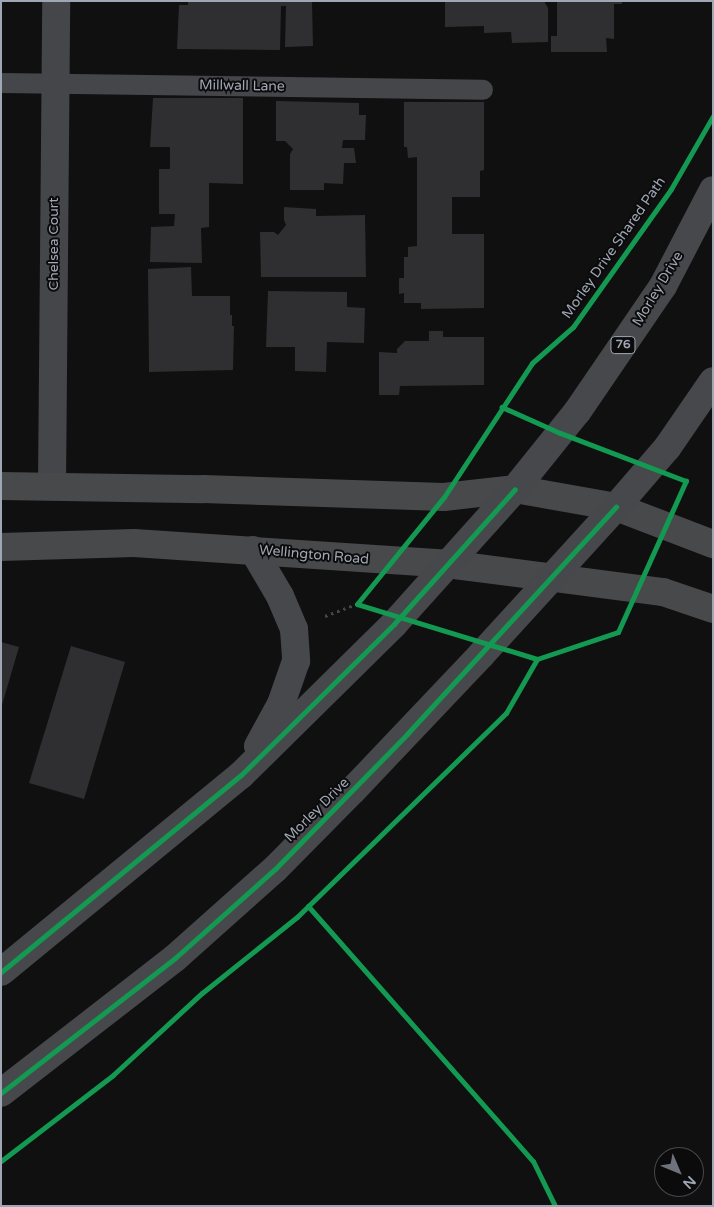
<!DOCTYPE html>
<html>
<head>
<meta charset="utf-8">
<style>
  body { margin:0 }
  #map { position:relative; width:714px; height:1207px; overflow:hidden; background:#101010; font-family:"Varela Round",sans-serif }
  div>[style] { position:absolute }
  .building>* { inset:0; background:#2f2f31 }
  .path>* { height:3px; margin-top:-1.5px; transform-origin:0; background:repeating-linear-gradient(90deg,#45474b 0 2.5px,transparent 0 6.5px) }
  .lane>* { height:20px; margin:-10px; padding:0 10px; transform-origin:10px; border-radius:10px; background:#44464a }
  .street>* { height:28px; margin:-14px; padding:0 14px; transform-origin:14px; border-radius:14px; background:#44464a }
  .primary>* { height:28px; margin:-14px; padding:0 14px; transform-origin:14px; border-radius:14px; background:#47494b }
  .highway>* { height:28px; margin:-14px; padding:0 14px; transform-origin:14px; border-radius:14px; background:#47484b }
  .cycleway>* { height:5px; margin:-2.5px; padding:0 2.5px; transform-origin:2.5px; border-radius:2.5px; background:#139951 }
  span { translate:-50% -50%; white-space:nowrap; text-align:center; line-height:1.15; -webkit-text-stroke:4px #0b0b0c; paint-order:stroke }
  .shield-label span { padding:1px 4px; background:#0b0b0c; border:1px solid; border-radius:4px; -webkit-text-stroke-width:0 }
  .shield-label { font-size:12px; color:#9fa7b4; font-weight:700 }
  .street-label { font-size:14px; color:#9fa7b4 }
  .frame { position:absolute; inset:0; border:2px solid #9fa7b4; pointer-events:none }
  .north { position:absolute; left:654px; top:1147px; width:50px; height:50px; box-sizing:border-box; background:#0b0b0c; border:1px solid #46494f; border-radius:50%; rotate:135deg; font-size:14px; font-weight:700; line-height:20px; text-align:center; color:#9fa7b4 }
  .north::after { content:''; display:block; margin:auto; width:18px; height:22px; background:#6d727b; clip-path:polygon(50% 0,100% 100%,50% 72%,0 100%) }
</style>
</head>
<body>
<div id="map">
  <div class="building">
    <div style="clip-path:polygon(188px 1px,312px 1px,313px 46px,285px 47px,286px 6px,281px 6px,280px 50px,177px 49px,179px 5px,188px 5px)"></div>
    <div style="clip-path:polygon(445px 1px,544px 1px,548px 8px,548px 42px,512px 43px,511px 32px,484px 33px,484px 26px,445px 27px)"></div>
    <div style="clip-path:polygon(557px 1px,622px 1px,622px 4px,614px 4px,614px 39px,606px 38px,607px 52px,551px 52px,551px 36px,557px 36px)"></div>
    <div style="clip-path:polygon(153px 98px,243px 98px,243px 184px,209px 183px,209px 227px,201px 228px,202px 263px,150px 262px,151px 227px,174px 226px,175px 214px,159px 214px,159px 169px,170px 169px,170px 147px,150px 147px)"></div>
    <div style="clip-path:polygon(276px 101px,359px 103px,359px 115px,366px 115px,365px 140px,343px 140px,342px 148px,354px 148px,356px 163px,344px 163px,343px 184px,324px 183px,324px 190px,290px 190px,290px 154px,293px 149px,285px 141px,276px 141px)"></div>
    <div style="clip-path:polygon(404px 102px,484px 102px,484px 170px,480px 171px,480px 197px,452px 197px,452px 234px,484px 234px,484px 308px,421px 309px,421px 303px,404px 303px,404px 293px,399px 294px,399px 278px,404px 278px,404px 257px,408px 257px,408px 247px,417px 246px,417px 157px,408px 158px,407px 147px,404px 147px)"></div>
    <div style="clip-path:polygon(284px 207px,316px 209px,316px 216px,365px 215px,366px 277px,261px 277px,260px 232px,274px 232px,278px 235px,286px 225px,284px 220px)"></div>
    <div style="clip-path:polygon(191px 267px,192px 296px,230px 296px,230px 315px,232px 315px,232px 326px,234px 326px,233px 370px,149px 372px,148px 269px)"></div>
    <div style="clip-path:polygon(268px 291px,347px 292px,347px 307px,365px 308px,364px 343px,327px 342px,326px 372px,295px 371px,295px 347px,266px 347px)"></div>
    <div style="clip-path:polygon(429px 331px,443px 331px,443px 337px,484px 337px,484px 385px,400px 386px,399px 395px,379px 395px,379px 352px,397px 353px,397px 349px,405px 341px,429px 341px)"></div>
    <div style="clip-path:polygon(1px 642px,19px 647px,2px 705px,1px 705px)"></div>
    <div style="clip-path:polygon(71px 646px,125px 662px,84px 799px,29px 783px)"></div>
  </div>
  <div class="path">
    <div style="left:325px;top:616px;width:34px;rotate:-21deg"></div>
  </div>
  <div class="lane">
    <div style="left:1px;top:83px;width:482px;rotate:0.8deg"></div>
  </div>
  <div class="street">
    <div style="left:52px;top:486px;width:485px;rotate:-89.5deg"></div>
  </div>
  <div class="primary">
    <div style="left:1px;top:486px;width:202px;rotate:0.9deg"></div>
    <div style="left:203px;top:489px;width:241px;rotate:1.9deg"></div>
    <div style="left:444px;top:497px;width:71px;rotate:-6.4deg"></div>
    <div style="left:515px;top:489px;width:103px;rotate:10.1deg"></div>
    <div style="left:616px;top:507px;width:104px;rotate:20.9deg"></div>
    <div style="left:1px;top:547px;width:133px;rotate:-1.7deg"></div>
    <div style="left:134px;top:543px;width:314px;rotate:3.8deg"></div>
    <div style="left:447px;top:564px;width:218px;rotate:7.4deg"></div>
    <div style="left:663px;top:592px;width:53px;rotate:18.8deg"></div>
  </div>
  <div class="highway">
    <div style="left:253px;top:550px;width:53px;rotate:59.6deg"></div>
    <div style="left:280px;top:596px;width:36px;rotate:67deg"></div>
    <div style="left:294px;top:629px;width:32px;rotate:86deg"></div>
    <div style="left:296px;top:661px;width:46px;rotate:109.2deg"></div>
    <div style="left:281px;top:704px;width:48px;rotate:118.7deg"></div>
    <div style="left:1px;top:972px;width:310px;rotate:-39.4deg"></div>
    <div style="left:241px;top:775px;width:215px;rotate:-44.6deg"></div>
    <div style="left:394px;top:624px;width:181px;rotate:-48.1deg"></div>
    <div style="left:515px;top:489px;width:99px;rotate:-51.2deg"></div>
    <div style="left:577px;top:412px;width:153px;rotate:-55.7deg"></div>
    <div style="left:663px;top:286px;width:108px;rotate:-62.5deg"></div>
    <div style="left:1px;top:1093px;width:220px;rotate:-37.8deg"></div>
    <div style="left:175px;top:958px;width:134px;rotate:-41.7deg"></div>
    <div style="left:275px;top:869px;width:110px;rotate:-45.4deg"></div>
    <div style="left:352px;top:791px;width:187px;rotate:-46.5deg"></div>
    <div style="left:481px;top:655px;width:200px;rotate:-47.6deg"></div>
    <div style="left:616px;top:507px;width:78px;rotate:-49.2deg"></div>
    <div style="left:667px;top:448px;width:81px;rotate:-55.5deg"></div>
  </div>
  <div class="cycleway">
    <div style="left:537px;top:659px;width:188px;rotate:-163deg"></div>
    <div style="left:357px;top:604px;width:138px;rotate:-50.9deg"></div>
    <div style="left:444px;top:497px;width:160px;rotate:-56.7deg"></div>
    <div style="left:532px;top:363px;width:55px;rotate:-41.3deg"></div>
    <div style="left:573px;top:327px;width:169px;rotate:-54.6deg"></div>
    <div style="left:671px;top:189px;width:84px;rotate:-60.1deg"></div>
    <div style="left:308px;top:906px;width:340px;rotate:48.6deg"></div>
    <div style="left:533px;top:1161px;width:50px;rotate:63.9deg"></div>
    <div style="left:1px;top:972px;width:310px;rotate:-39.4deg"></div>
    <div style="left:241px;top:775px;width:215px;rotate:-44.6deg"></div>
    <div style="left:394px;top:624px;width:181px;rotate:-48.1deg"></div>
    <div style="left:1px;top:1093px;width:220px;rotate:-37.8deg"></div>
    <div style="left:175px;top:958px;width:134px;rotate:-41.7deg"></div>
    <div style="left:275px;top:869px;width:189px;rotate:-45.6deg"></div>
    <div style="left:407px;top:734px;width:309px;rotate:-47.4deg"></div>
    <div style="left:1px;top:1161px;width:141px;rotate:-37.5deg"></div>
    <div style="left:113px;top:1075px;width:121px;rotate:-42.7deg"></div>
    <div style="left:202px;top:993px;width:122px;rotate:-38.7deg"></div>
    <div style="left:297px;top:917px;width:292px;rotate:-44.3deg"></div>
    <div style="left:506px;top:713px;width:62px;rotate:-60.1deg"></div>
    <div style="left:537px;top:659px;width:85px;rotate:-18.4deg"></div>
    <div style="left:618px;top:632px;width:166px;rotate:-65.8deg"></div>
    <div style="left:686px;top:481px;width:135px;rotate:-159.1deg"></div>
    <div style="left:560px;top:433px;width:64px;rotate:-155.9deg"></div>
  </div>
  <div class="shield-label">
    <span style="left:623px;top:345px">76</span>
  </div>
  <div class="street-label">
    <span style="left:242px;top:86px;rotate:1deg">Millwall Lane</span>
    <span style="left:54px;top:244px;rotate:-90deg">Chelsea Court</span>
    <span style="left:614px;top:248px;rotate:-55deg">Morley Drive Shared Path</span>
    <span style="left:658px;top:289px;rotate:-59deg">Morley Drive</span>
    <span style="left:314px;top:555px;rotate:5deg">Wellington Road</span>
    <span style="left:317px;top:810px;rotate:-45deg">Morley Drive</span>
  </div>
  <div class="frame"></div>
  <div class="north">N</div>
</div>
</body>
</html>
